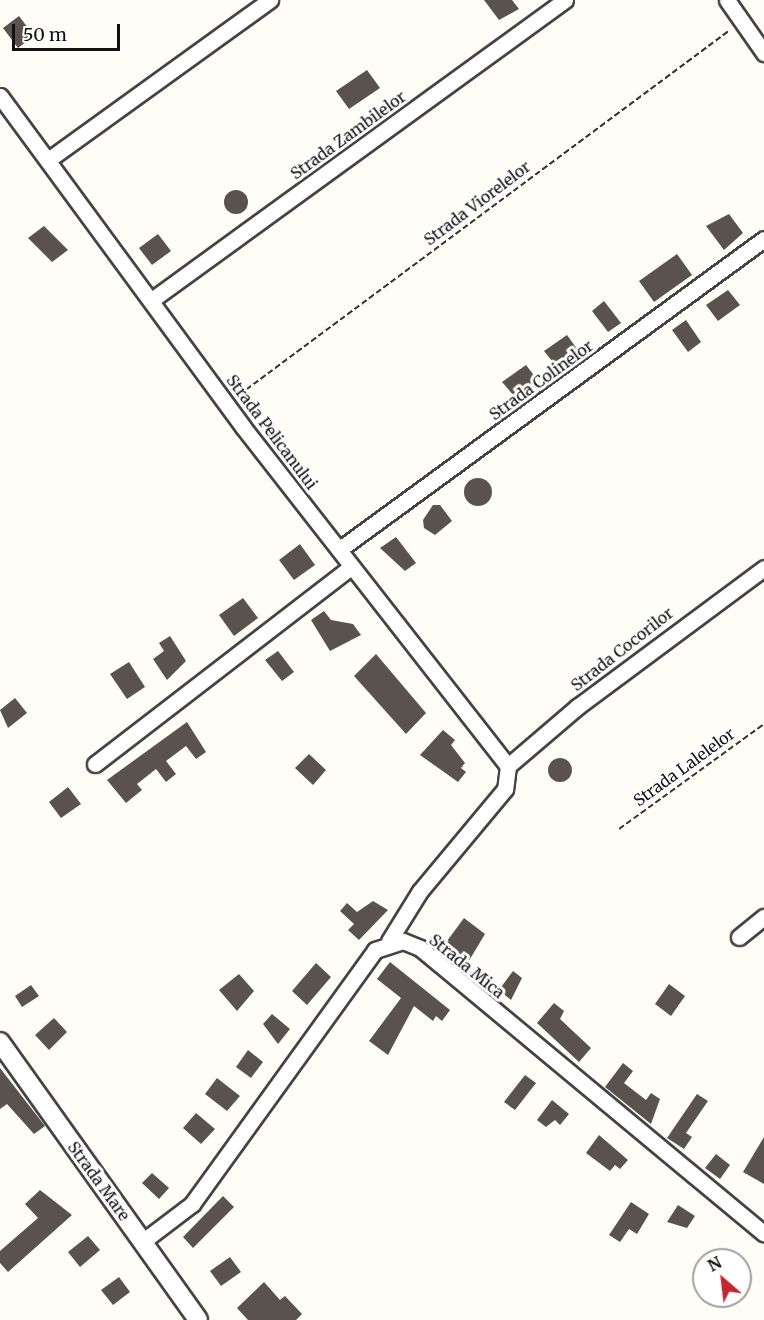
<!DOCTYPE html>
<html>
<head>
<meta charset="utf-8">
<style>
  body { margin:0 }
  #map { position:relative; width:764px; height:1320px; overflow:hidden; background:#fffdf5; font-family:Merriweather,serif }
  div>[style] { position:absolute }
  .building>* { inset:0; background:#5a524d }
  .round { border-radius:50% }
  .path>* { height:2px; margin-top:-1px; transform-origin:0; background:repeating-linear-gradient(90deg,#333 0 6px,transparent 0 9px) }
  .roads { filter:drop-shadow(2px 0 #444) drop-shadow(-2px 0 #444) drop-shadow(0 2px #444) drop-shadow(0 -2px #444) }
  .minor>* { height:15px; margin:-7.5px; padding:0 7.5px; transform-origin:7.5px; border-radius:7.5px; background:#fff }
  .tertiary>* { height:18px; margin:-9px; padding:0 9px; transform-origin:9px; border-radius:9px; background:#fff }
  span { translate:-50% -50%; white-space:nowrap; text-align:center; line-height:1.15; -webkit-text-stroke:6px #fff; paint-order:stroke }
  .street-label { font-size:16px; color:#111 }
  .north { position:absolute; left:692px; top:1248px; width:60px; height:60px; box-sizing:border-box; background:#fff; border:2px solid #a0a0a0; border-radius:50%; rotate:332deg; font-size:16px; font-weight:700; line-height:24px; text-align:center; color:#111 }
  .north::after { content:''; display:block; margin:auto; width:21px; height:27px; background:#c4262e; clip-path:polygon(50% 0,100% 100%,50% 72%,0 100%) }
  .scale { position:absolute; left:12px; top:24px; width:108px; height:27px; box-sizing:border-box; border:3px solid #111; border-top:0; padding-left:8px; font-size:18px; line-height:21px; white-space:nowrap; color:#111; -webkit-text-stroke:4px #fff; paint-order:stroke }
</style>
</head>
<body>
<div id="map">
  <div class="building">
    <div style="clip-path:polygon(484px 0,512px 0,519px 9px,499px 20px)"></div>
    <div style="clip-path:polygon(19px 16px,34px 36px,18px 48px,3px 28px)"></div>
    <div style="clip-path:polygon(367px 70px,380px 88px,349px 109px,336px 91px)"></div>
    <div class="round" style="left:224px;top:190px;width:24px;height:24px"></div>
    <div style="clip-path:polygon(729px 214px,743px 233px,724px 250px,706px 226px)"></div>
    <div style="clip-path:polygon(44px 226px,68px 250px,52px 262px,28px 238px)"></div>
    <div style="clip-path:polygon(158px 234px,171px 251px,152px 265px,139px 248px)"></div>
    <div style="clip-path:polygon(677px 254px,692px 275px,654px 302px,639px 281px)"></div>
    <div style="clip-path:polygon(728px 290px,740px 305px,718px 321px,706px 305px)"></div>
    <div style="clip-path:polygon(604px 301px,621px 323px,608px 332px,592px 311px)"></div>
    <div style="clip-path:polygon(686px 320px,701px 342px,688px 352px,672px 330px)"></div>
    <div style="clip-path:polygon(567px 335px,580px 353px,556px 366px,544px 351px)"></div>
    <div style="clip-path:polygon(526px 365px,540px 383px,515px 397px,502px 382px)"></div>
    <div class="round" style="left:464px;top:478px;width:28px;height:28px"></div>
    <div style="clip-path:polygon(433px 505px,440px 505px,452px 521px,435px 535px,424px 528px,423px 520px)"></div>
    <div style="clip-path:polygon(396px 537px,416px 563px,405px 571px,380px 548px)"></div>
    <div style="clip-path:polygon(300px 544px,315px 565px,294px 580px,279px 560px)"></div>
    <div style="clip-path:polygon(243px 598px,258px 618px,234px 636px,219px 615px)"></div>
    <div style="clip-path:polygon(324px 611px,331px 620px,353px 624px,361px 635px,330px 651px,311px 620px)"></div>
    <div style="clip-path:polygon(170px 636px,186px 661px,167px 680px,153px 659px,164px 651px,159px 643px)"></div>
    <div style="clip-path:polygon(278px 651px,294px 672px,282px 681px,265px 660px)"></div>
    <div style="clip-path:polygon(376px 654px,426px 713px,406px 734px,354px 676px)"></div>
    <div style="clip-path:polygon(129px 662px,145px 687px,127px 699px,110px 674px)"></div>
    <div style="clip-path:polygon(15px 698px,27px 713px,8px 728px,0 710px)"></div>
    <div style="clip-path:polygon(187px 722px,206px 752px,196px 759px,186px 746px,166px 761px,176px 774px,166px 782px,156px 769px,137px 784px,142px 790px,126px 803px,107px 780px)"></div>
    <div style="clip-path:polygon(443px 730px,455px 740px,451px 745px,465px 763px,461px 768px,466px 772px,458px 782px,420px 755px)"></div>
    <div style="clip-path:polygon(309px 754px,326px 770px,313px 785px,295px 768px)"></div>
    <div class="round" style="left:548px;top:758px;width:24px;height:24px"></div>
    <div style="clip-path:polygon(68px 787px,81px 804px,61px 818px,49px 802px)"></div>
    <div style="clip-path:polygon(373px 901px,388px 910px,359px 940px,348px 930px,354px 924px,340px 911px,347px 903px,357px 912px)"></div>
    <div style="clip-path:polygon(464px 918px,485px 934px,467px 964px,444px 945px)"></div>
    <div style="clip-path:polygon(390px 962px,450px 1010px,442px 1021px,436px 1016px,433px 1021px,414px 1006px,388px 1055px,369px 1041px,401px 998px,377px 979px)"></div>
    <div style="clip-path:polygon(316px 963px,331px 977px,307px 1005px,292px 991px)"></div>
    <div style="clip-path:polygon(513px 971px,522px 978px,511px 1000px,499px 990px)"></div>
    <div style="clip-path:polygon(239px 974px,254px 991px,237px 1011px,219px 990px)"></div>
    <div style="clip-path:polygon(669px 984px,685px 996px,671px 1016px,655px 1004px)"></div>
    <div style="clip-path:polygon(31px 985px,39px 996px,22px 1007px,15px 996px)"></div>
    <div style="clip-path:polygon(554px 1003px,564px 1011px,560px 1019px,591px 1048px,579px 1062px,537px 1023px)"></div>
    <div style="clip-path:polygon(272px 1014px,290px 1029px,278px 1044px,263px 1024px)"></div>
    <div style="clip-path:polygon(54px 1018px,67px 1032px,49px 1050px,35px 1035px)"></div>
    <div style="clip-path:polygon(248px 1050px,263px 1062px,251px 1078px,236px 1067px)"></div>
    <div style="clip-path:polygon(623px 1063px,633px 1071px,624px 1083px,646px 1100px,651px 1093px,660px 1099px,651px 1124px,605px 1087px)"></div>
    <div style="clip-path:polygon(0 1068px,45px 1126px,34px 1134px,7px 1104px,0 1109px)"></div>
    <div style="clip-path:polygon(525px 1075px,536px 1083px,515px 1110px,504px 1102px)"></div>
    <div style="clip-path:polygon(217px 1078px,240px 1096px,227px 1111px,205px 1094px)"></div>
    <div style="clip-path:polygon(697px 1094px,708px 1101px,686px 1133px,692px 1137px,684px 1149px,667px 1138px)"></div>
    <div style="clip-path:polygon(552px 1100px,569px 1114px,560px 1125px,555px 1120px,546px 1127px,537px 1120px)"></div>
    <div style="clip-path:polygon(196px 1113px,215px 1129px,201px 1144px,183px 1128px)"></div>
    <div style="clip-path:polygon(599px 1135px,628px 1160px,620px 1169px,615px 1165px,610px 1171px,586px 1153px)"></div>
    <div style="clip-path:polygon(764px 1137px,764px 1184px,743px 1172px)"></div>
    <div style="clip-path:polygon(716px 1154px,730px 1165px,720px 1179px,705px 1168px)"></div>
    <div style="clip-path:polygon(152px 1173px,169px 1188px,159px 1199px,142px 1183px)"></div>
    <div style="clip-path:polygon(40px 1190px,72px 1215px,8px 1272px,0 1263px,0 1251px,38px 1218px,25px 1204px)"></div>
    <div style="clip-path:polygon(223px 1196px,234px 1207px,193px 1248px,183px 1237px)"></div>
    <div style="clip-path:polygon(631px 1202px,649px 1214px,637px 1234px,629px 1229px,620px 1242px,609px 1235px)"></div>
    <div style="clip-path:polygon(678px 1205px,695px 1216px,687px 1228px,667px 1222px)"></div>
    <div style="clip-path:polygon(88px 1236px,100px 1250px,80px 1267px,68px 1252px)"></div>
    <div style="clip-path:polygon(230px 1257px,241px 1272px,221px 1286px,210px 1271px)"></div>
    <div style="clip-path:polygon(119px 1277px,130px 1292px,113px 1305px,101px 1290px)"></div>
    <div style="clip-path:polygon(264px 1282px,280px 1300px,285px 1296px,302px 1314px,296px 1320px,248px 1320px,237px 1308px)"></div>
  </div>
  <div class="path">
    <div style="left:239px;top:395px;width:612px;rotate:-36.63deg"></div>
    <div style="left:619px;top:829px;width:179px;rotate:-35.9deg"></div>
  </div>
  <div class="roads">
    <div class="minor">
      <div style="left:727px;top:0;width:65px;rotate:55.1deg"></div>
      <div style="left:0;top:96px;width:411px;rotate:53.7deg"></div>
      <div style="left:243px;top:427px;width:430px;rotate:52deg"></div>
      <div style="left:508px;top:766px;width:23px;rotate:97deg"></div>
      <div style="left:505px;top:789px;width:133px;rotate:129.8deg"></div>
      <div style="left:420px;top:891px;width:59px;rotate:121.8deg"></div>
      <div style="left:48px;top:160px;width:274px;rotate:-35.8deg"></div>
      <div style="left:153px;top:299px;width:509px;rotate:-35.97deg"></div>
      <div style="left:340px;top:549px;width:525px;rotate:-36.17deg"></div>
      <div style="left:95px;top:764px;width:323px;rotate:-37.6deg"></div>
      <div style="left:508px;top:766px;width:91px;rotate:-40.5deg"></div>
      <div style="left:577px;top:707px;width:233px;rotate:-36.6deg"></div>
      <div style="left:739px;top:937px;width:32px;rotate:-39deg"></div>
      <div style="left:142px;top:1242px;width:63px;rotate:-37.2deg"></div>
      <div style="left:192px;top:1204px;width:313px;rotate:-54.2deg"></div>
      <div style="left:375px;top:950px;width:29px;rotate:-18deg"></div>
      <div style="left:403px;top:941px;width:18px;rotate:22deg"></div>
      <div style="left:420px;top:948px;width:447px;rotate:39.7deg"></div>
    </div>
    <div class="tertiary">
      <div style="left:0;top:1042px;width:341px;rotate:54.5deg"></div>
    </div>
  </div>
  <div class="street-label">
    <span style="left:348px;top:135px;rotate:-36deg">Strada Zambilelor</span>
    <span style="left:477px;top:203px;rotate:-37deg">Strada Viorelelor</span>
    <span style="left:541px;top:380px;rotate:-36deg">Strada Colinelor</span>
    <span style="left:272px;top:432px;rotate:53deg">Strada Pelicanului</span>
    <span style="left:622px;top:649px;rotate:-38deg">Strada Cocorilor</span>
    <span style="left:684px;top:767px;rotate:-36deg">Strada Lalelelor</span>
    <span style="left:467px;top:966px;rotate:39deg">Strada Mica</span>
    <span style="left:99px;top:1181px;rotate:54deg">Strada Mare</span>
  </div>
  <div class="north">N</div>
  <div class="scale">50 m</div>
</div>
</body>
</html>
